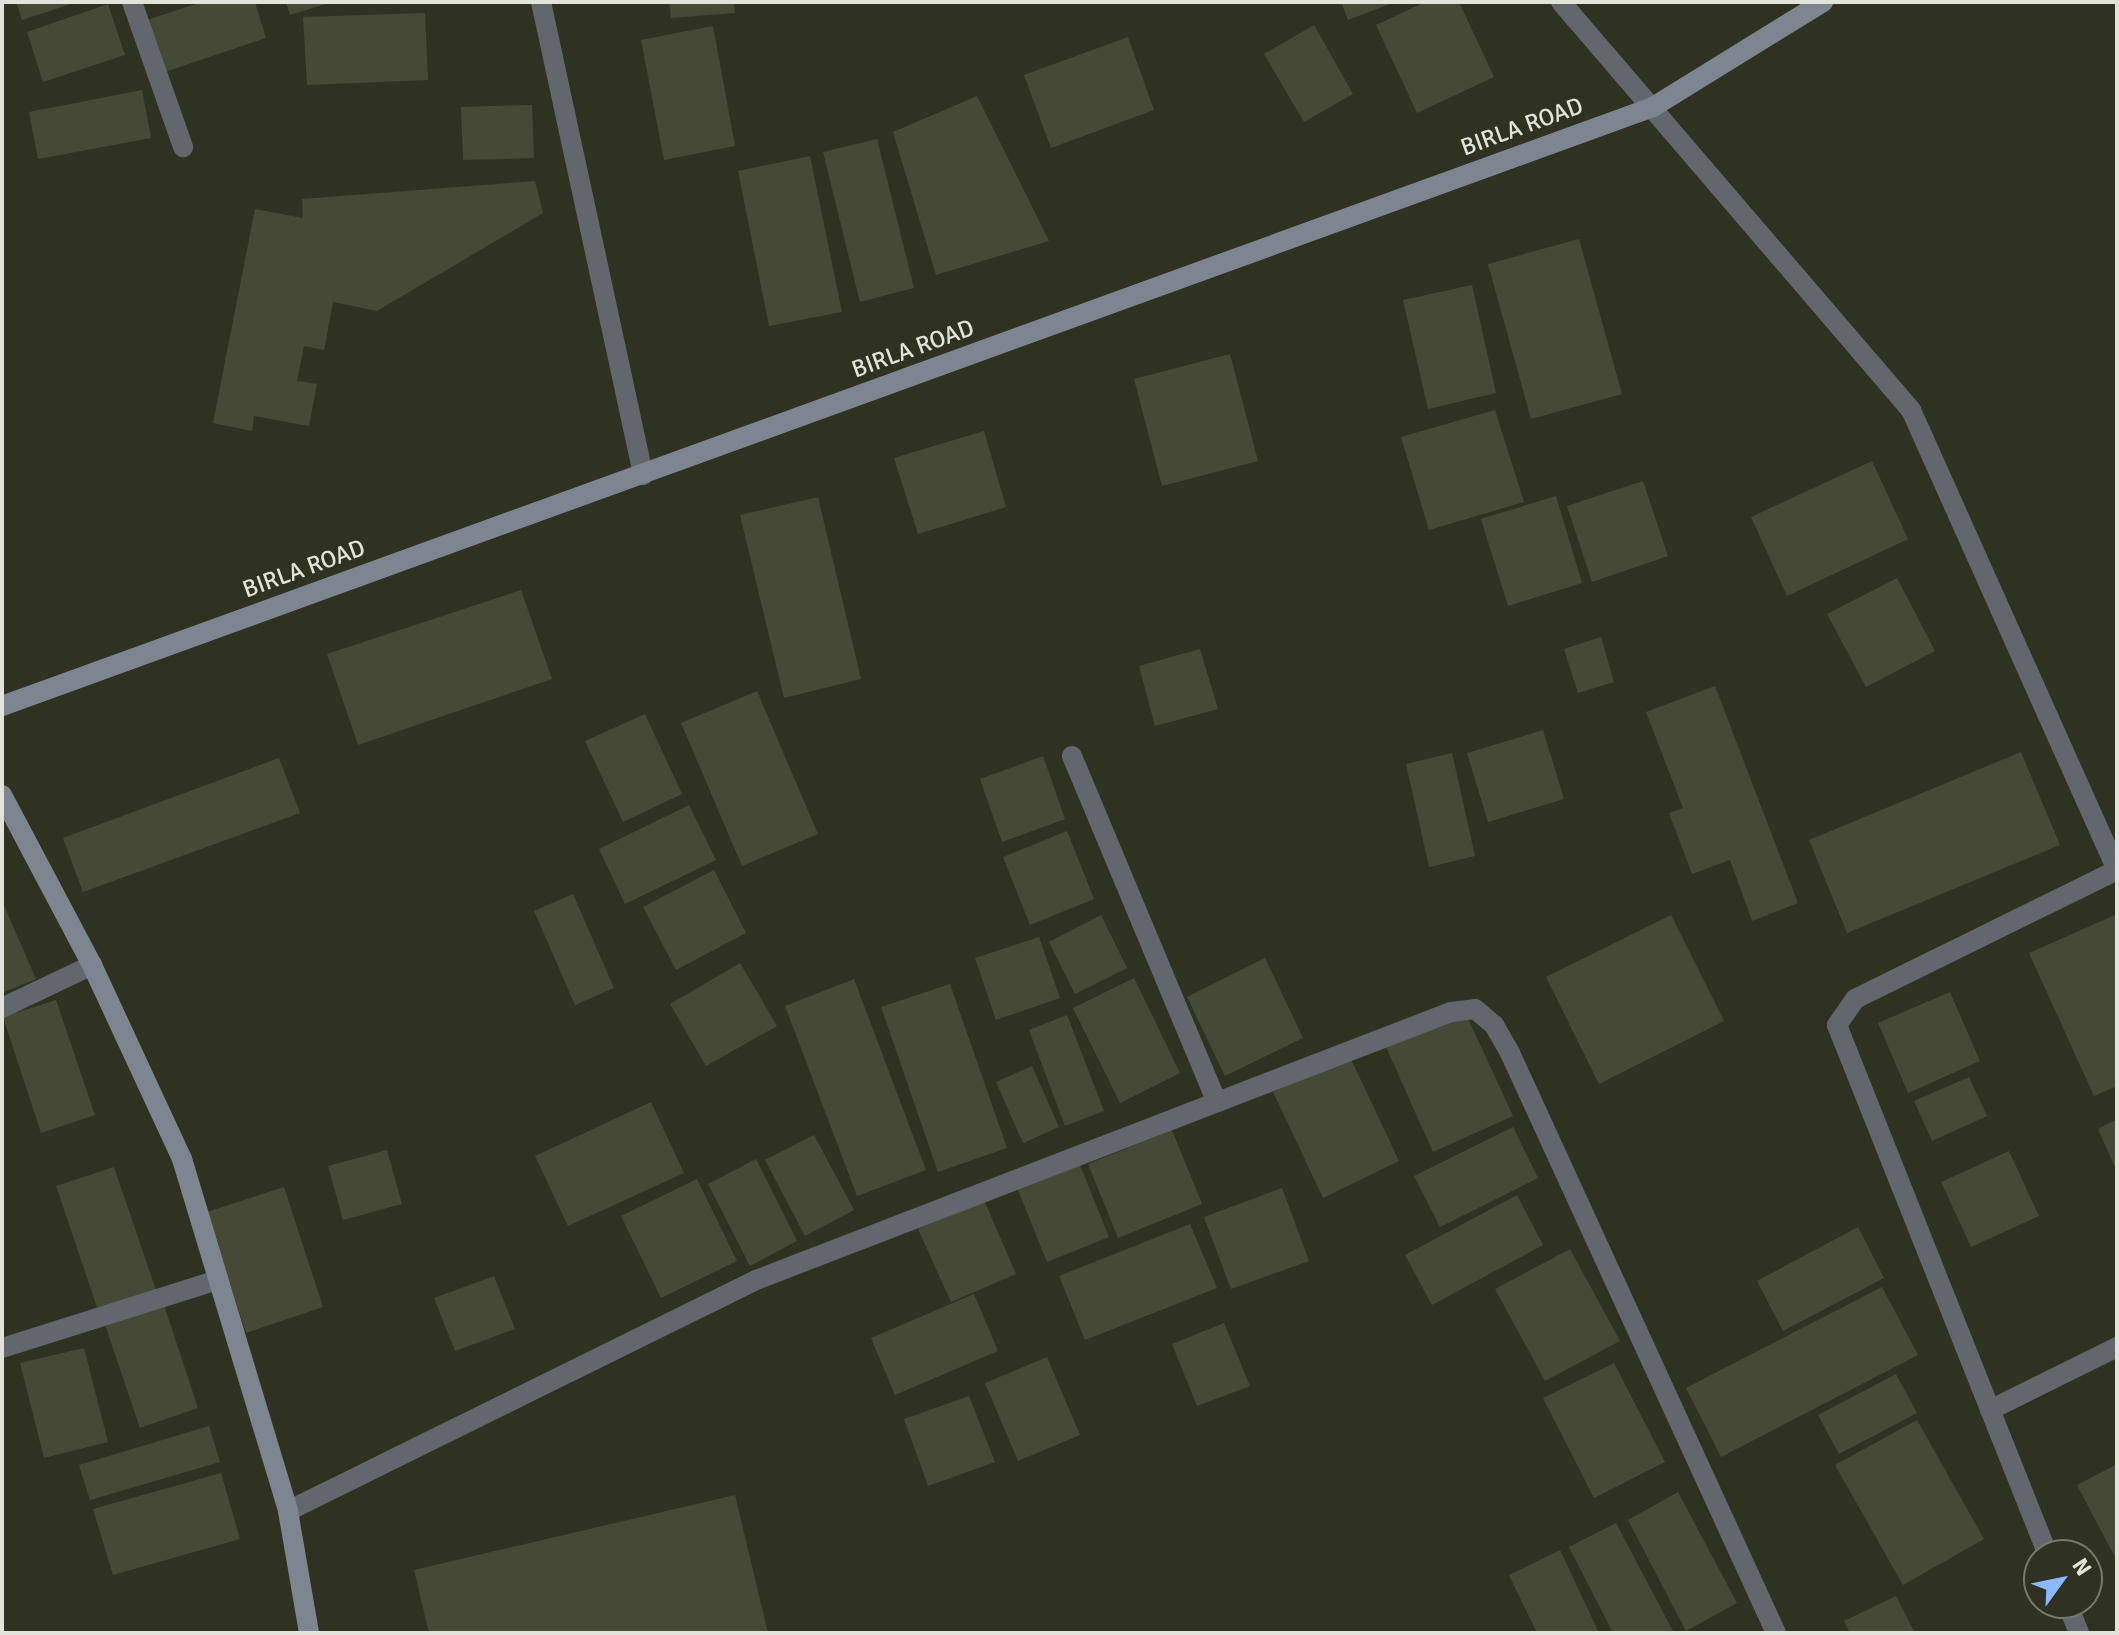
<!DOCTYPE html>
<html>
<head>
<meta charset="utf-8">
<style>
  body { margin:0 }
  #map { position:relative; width:2119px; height:1635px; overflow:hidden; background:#303221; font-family:Signika,sans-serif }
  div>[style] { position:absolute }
  .building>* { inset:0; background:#474937 }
  .street>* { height:20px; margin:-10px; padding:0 10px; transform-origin:10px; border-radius:10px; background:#62676e }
  .secondary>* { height:20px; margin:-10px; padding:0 10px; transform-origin:10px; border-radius:10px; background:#7d8590 }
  span { translate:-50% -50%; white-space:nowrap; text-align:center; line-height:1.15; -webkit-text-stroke:6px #303221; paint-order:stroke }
  .street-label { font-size:24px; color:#e2e3d9 }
  .frame { position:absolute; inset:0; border:4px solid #e2e3d9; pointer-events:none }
  .north { position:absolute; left:2023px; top:1539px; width:80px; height:80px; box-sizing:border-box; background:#303221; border:2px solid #77796b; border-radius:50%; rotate:57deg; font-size:22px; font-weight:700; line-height:32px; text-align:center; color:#e2e3d9 }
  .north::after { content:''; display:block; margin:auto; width:28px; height:36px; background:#8abafc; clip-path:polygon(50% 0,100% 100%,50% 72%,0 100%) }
</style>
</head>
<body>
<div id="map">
  <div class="building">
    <div style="clip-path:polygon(16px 2px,73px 2px,74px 3px,22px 20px)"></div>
    <div style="clip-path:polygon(202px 2px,255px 2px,266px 38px,165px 72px,147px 20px)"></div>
    <div style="clip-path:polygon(286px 2px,328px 2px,329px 3px,290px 15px)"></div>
    <div style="clip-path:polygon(669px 2px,734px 2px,735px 13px,671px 18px)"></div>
    <div style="clip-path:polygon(1341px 2px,1395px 2px,1348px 20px)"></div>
    <div style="clip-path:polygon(1425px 2px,1459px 2px,1494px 77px,1417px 113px,1376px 25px)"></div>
    <div style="clip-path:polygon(108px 4px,125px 55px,43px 82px,27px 32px)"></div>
    <div style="clip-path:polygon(425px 13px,428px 80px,307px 85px,303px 17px)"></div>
    <div style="clip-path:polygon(1314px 25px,1353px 94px,1304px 122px,1264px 54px)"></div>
    <div style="clip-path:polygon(713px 26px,735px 146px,664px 160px,641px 40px)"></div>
    <div style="clip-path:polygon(1128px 37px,1154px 110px,1051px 148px,1024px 75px)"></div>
    <div style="clip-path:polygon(142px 90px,151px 138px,38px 159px,29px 112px)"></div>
    <div style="clip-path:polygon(977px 96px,1049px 241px,936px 275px,893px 132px)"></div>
    <div style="clip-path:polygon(532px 105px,534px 158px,463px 160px,461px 107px)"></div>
    <div style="clip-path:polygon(877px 139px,914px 288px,860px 302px,823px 152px)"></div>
    <div style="clip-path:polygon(810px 156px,842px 312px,769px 326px,738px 171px)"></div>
    <div style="clip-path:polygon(535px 181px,543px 213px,377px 311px,333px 302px,324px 350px,304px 346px,297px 381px,317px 384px,309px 426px,254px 416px,252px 431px,213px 423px,255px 209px,303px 218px,302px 199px)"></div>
    <div style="clip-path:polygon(1579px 239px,1622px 394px,1531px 419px,1488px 264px)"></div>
    <div style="clip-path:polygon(1472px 285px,1496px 393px,1428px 409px,1403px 300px)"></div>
    <div style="clip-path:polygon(1230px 354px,1258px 461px,1162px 486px,1134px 379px)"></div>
    <div style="clip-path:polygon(1495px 410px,1524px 502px,1429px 530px,1401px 437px)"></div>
    <div style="clip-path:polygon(984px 431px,1006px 507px,918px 534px,894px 458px)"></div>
    <div style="clip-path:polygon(1872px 461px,1908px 539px,1787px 596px,1751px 517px)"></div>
    <div style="clip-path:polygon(1643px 481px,1668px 556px,1592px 582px,1567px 506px)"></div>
    <div style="clip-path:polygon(1556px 496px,1582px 583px,1508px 606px,1481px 519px)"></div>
    <div style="clip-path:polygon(818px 497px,861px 679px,784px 698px,740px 515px)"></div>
    <div style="clip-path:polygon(1897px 578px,1935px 651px,1866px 687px,1827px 614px)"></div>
    <div style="clip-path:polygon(521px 590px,552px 679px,358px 745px,327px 654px)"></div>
    <div style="clip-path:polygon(1601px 637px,1614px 682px,1578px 693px,1564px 649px)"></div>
    <div style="clip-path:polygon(1200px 649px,1218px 709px,1155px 726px,1139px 666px)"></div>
    <div style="clip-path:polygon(1715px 686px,1798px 903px,1752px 921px,1730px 860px,1692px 874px,1669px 813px,1683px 808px,1646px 712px)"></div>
    <div style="clip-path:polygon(757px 691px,818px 834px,742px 866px,681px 723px)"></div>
    <div style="clip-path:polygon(645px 714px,682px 794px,623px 822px,585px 741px)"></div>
    <div style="clip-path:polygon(1543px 730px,1564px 799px,1488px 822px,1467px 753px)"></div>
    <div style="clip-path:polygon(2021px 752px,2060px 845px,1847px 933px,1809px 840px)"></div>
    <div style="clip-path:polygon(1452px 753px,1475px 856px,1429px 867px,1406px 764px)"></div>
    <div style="clip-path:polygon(1043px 756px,1065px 819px,1002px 842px,980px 779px)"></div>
    <div style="clip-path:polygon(279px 758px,300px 813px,83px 892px,63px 838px)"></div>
    <div style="clip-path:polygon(689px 805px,716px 860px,625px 904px,599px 849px)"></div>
    <div style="clip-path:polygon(1067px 831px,1094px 899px,1030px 925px,1003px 857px)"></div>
    <div style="clip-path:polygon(714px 870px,746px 933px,676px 970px,643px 907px)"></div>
    <div style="clip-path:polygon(573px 894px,614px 988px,575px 1005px,534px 911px)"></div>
    <div style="clip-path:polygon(2px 901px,36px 979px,2px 993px)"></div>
    <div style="clip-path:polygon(2117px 914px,2117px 1086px,2094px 1096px,2029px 953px)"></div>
    <div style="clip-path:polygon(1101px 915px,1127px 968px,1075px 994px,1049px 942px)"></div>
    <div style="clip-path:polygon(1671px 915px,1724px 1021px,1599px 1084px,1546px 977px)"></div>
    <div style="clip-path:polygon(1039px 937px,1060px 998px,996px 1020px,975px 958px)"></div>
    <div style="clip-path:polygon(1265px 958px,1303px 1038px,1225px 1076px,1187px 997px)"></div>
    <div style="clip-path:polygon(740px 963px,777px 1026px,706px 1066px,670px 1004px)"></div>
    <div style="clip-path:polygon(1134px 978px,1180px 1073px,1120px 1103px,1073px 1008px)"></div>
    <div style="clip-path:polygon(854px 979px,926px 1170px,857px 1196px,785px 1006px)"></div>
    <div style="clip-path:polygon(950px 984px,1007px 1148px,938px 1172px,881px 1007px)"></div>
    <div style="clip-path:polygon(1950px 992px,1980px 1061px,1908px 1093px,1878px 1023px)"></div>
    <div style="clip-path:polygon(56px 1000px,95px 1115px,41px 1133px,3px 1017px)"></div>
    <div style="clip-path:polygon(1465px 1012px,1513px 1116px,1433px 1152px,1386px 1047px)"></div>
    <div style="clip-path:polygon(1067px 1015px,1104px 1111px,1065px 1126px,1029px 1030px)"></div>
    <div style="clip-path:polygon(1349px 1055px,1399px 1161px,1323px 1198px,1273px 1092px)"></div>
    <div style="clip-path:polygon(1032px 1066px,1059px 1127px,1023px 1143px,996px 1082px)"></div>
    <div style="clip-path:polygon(1969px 1077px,1987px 1116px,1932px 1141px,1914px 1101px)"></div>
    <div style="clip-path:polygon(651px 1102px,684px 1173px,568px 1226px,535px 1156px)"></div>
    <div style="clip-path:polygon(2117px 1119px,2117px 1172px,2098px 1129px)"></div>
    <div style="clip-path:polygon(1513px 1127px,1538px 1178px,1440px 1227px,1414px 1176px)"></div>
    <div style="clip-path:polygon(1172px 1130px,1202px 1204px,1118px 1238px,1088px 1164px)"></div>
    <div style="clip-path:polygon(814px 1135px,854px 1210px,805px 1236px,765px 1160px)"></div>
    <div style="clip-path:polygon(387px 1150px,402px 1204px,343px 1220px,328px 1166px)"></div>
    <div style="clip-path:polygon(2009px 1151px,2039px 1216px,1971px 1247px,1941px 1182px)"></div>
    <div style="clip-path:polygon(756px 1159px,797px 1241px,750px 1266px,708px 1184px)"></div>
    <div style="clip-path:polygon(1078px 1160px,1109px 1237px,1047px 1262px,1016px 1185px)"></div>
    <div style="clip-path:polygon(114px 1167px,156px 1290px,98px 1310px,56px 1186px)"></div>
    <div style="clip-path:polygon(697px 1179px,737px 1261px,661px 1298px,621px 1216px)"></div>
    <div style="clip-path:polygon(284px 1187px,323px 1307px,246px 1333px,207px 1212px)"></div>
    <div style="clip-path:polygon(1282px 1188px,1309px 1261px,1231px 1289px,1204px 1217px)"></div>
    <div style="clip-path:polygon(1517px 1195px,1543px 1245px,1432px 1305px,1405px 1255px)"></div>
    <div style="clip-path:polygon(984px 1200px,1016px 1274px,951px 1302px,918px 1229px)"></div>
    <div style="clip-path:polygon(1190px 1224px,1217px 1288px,1085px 1340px,1059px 1276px)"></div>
    <div style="clip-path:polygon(1858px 1227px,1884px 1278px,1783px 1331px,1757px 1281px)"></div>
    <div style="clip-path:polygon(1570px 1249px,1620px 1341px,1545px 1381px,1495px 1289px)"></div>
    <div style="clip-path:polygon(494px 1276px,515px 1329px,455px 1351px,434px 1298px)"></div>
    <div style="clip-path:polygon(1882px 1287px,1918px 1355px,1721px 1457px,1686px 1388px)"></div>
    <div style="clip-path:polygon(974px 1294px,998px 1351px,895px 1395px,871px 1338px)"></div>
    <div style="clip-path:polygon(163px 1302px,198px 1408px,140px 1428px,104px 1322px)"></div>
    <div style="clip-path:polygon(1224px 1323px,1250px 1386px,1197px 1406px,1172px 1344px)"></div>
    <div style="clip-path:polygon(84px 1348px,108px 1442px,44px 1458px,20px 1363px)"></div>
    <div style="clip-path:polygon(1047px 1357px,1080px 1435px,1018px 1461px,985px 1383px)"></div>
    <div style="clip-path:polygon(1614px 1363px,1665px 1462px,1594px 1498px,1543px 1398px)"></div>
    <div style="clip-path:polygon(1896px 1374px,1917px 1413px,1839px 1454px,1818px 1415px)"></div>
    <div style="clip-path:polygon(969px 1396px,995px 1462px,928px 1486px,904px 1419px)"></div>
    <div style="clip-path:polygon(1917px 1420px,1984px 1539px,1903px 1585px,1835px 1465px)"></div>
    <div style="clip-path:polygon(209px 1426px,220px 1462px,90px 1500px,79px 1465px)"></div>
    <div style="clip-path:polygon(2117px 1464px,2117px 1561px,2077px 1485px)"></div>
    <div style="clip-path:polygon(221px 1473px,240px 1539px,113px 1575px,93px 1509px)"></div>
    <div style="clip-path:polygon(1678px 1492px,1737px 1603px,1686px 1631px,1628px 1520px)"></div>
    <div style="clip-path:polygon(735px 1495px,768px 1633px,429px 1633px,414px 1570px)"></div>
    <div style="clip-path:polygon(1616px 1523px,1674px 1633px,1613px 1633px,1569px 1547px)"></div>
    <div style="clip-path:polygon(1560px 1550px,1599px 1633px,1537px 1633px,1509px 1575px)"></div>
    <div style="clip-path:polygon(1896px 1596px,1915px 1633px,1850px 1633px,1844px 1621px)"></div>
  </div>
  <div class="street">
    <div style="left:132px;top:2px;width:154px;rotate:70.6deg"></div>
    <div style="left:541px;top:2px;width:484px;rotate:77.8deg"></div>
    <div style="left:1561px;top:2px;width:538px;rotate:49.38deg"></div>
    <div style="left:1911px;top:410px;width:504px;rotate:65.88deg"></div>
    <div style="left:1072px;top:756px;width:375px;rotate:67.3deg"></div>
    <div style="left:2px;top:1008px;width:100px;rotate:-25.5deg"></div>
    <div style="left:2px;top:1348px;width:226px;rotate:-17.5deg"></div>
    <div style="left:1990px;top:1410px;width:142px;rotate:-26.4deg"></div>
    <div style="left:288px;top:1511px;width:522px;rotate:-26.27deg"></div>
    <div style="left:756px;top:1280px;width:745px;rotate:-21.09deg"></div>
    <div style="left:1451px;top:1012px;width:24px;rotate:-7deg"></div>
    <div style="left:1475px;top:1009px;width:25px;rotate:40deg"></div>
    <div style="left:1494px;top:1025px;width:32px;rotate:60deg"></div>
    <div style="left:1510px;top:1053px;width:638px;rotate:65.36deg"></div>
    <div style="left:2048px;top:1555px;width:570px;rotate:-111.71deg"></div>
    <div style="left:1837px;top:1025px;width:32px;rotate:-55deg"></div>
    <div style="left:1855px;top:999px;width:292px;rotate:-26.2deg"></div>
    <div style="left:2067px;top:1603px;width:32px;rotate:68deg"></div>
  </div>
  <div class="secondary">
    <div style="left:2px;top:706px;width:1756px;rotate:-19.94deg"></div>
    <div style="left:1653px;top:107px;width:200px;rotate:-31.7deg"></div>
    <div style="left:2px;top:795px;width:192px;rotate:62.1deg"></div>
    <div style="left:92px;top:965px;width:214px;rotate:65.1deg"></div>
    <div style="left:182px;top:1159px;width:368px;rotate:73.2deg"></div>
    <div style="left:288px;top:1511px;width:124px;rotate:80.2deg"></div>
  </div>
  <div class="street-label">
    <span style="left:1522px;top:127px;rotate:-20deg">BIRLA ROAD</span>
    <span style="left:913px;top:349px;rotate:-20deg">BIRLA ROAD</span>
    <span style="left:304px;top:569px;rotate:-20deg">BIRLA ROAD</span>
  </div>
  <div class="frame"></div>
  <div class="north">N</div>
</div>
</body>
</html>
